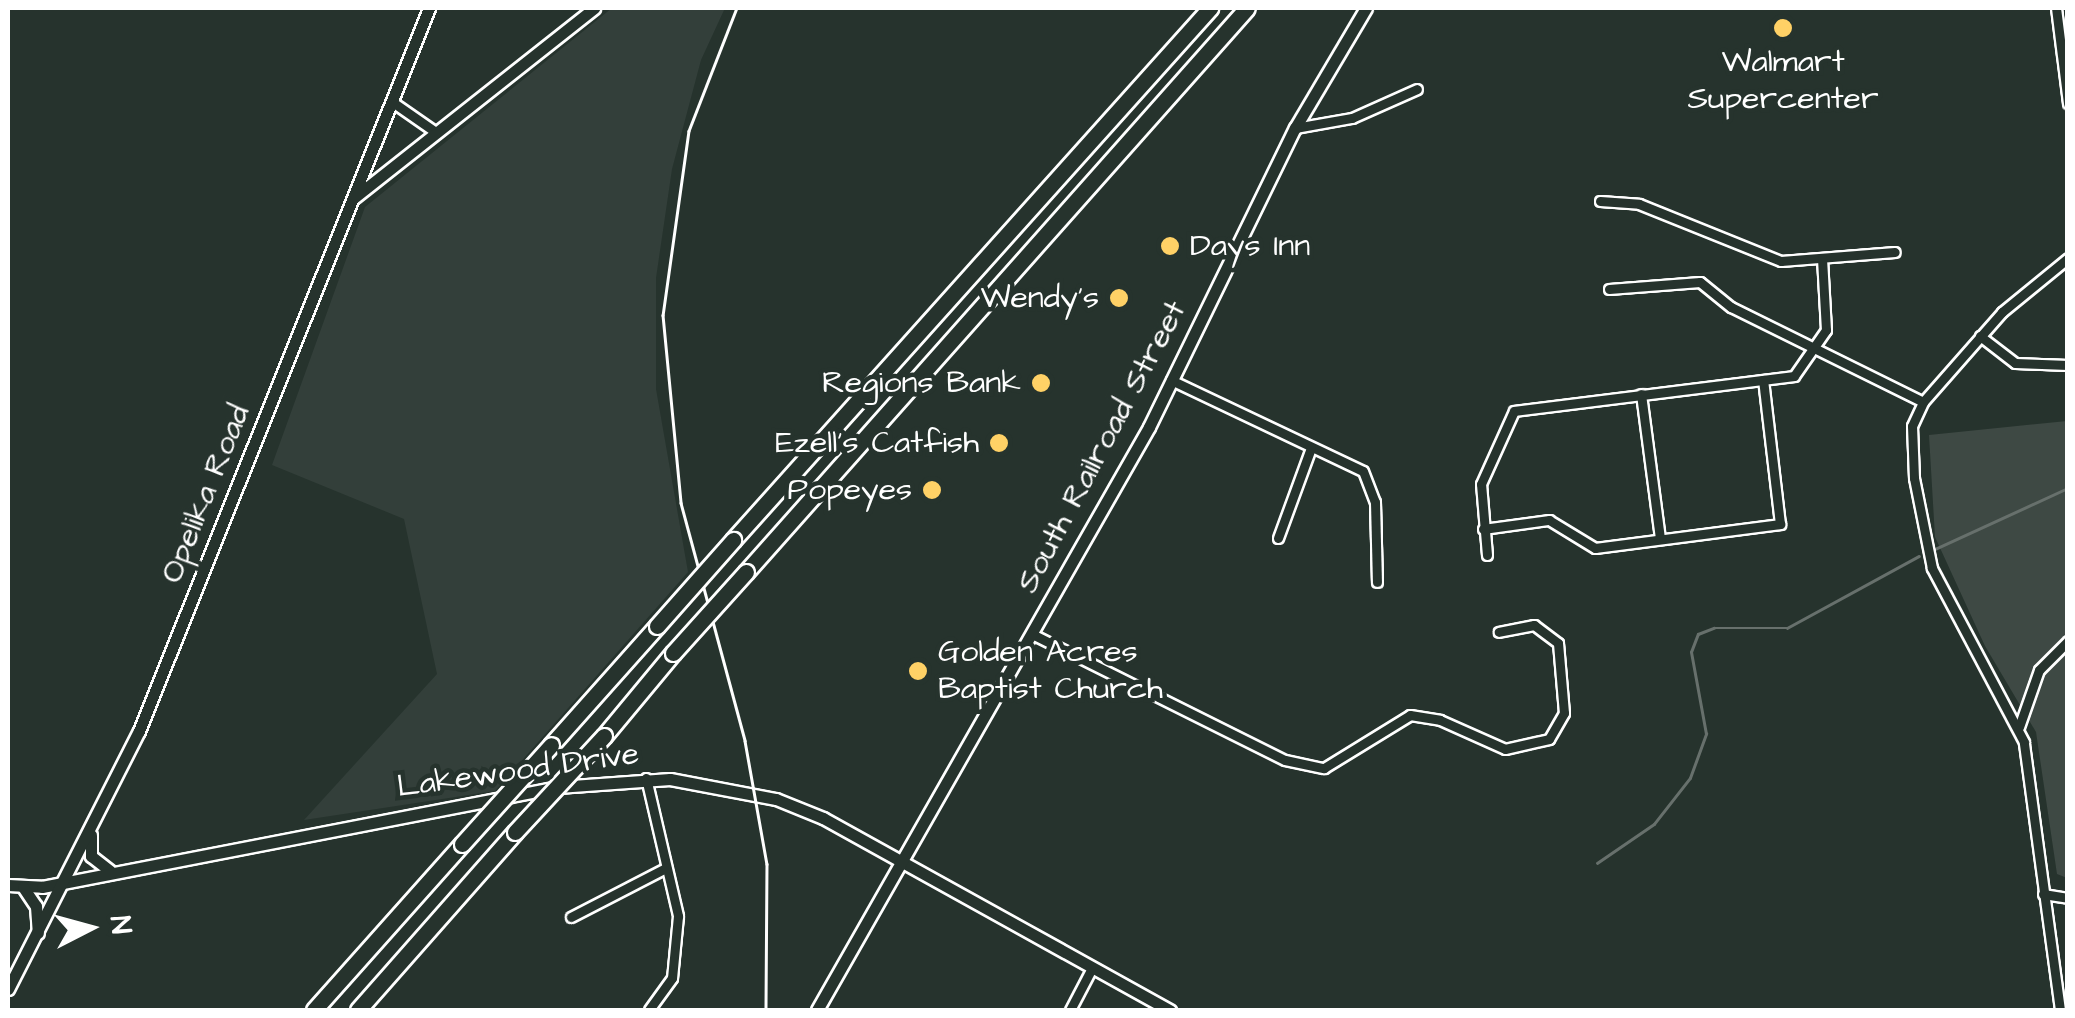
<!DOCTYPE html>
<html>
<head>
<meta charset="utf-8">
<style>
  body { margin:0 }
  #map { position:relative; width:2075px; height:1018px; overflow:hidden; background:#26332d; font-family:"Architects Daughter",sans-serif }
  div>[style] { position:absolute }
  .built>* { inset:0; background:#333f3a }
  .green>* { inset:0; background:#3e4944 }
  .stream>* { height:2.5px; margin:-1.25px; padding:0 1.25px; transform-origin:1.25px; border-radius:1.25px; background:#67706c }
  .roads { filter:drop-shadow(2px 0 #fff) drop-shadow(-2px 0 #fff) drop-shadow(0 2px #fff) drop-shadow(0 -2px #fff) }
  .street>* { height:9px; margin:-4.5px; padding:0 4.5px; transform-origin:4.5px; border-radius:4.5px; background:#26332d }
  .secondary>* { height:11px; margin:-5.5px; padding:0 5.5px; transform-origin:5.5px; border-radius:5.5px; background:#26332d }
  .highway>* { height:15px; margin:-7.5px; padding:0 7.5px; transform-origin:7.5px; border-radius:7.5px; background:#26332d }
  .rail>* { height:2.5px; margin:-1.25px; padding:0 1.25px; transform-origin:1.25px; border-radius:1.25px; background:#fff }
  .bridges { filter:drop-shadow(2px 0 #fff) drop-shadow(-2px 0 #fff) drop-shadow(0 2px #fff) drop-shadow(0 -2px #fff) }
  .highway-bridge>* { height:15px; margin:-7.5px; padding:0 7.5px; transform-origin:7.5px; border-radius:7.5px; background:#26332d }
  .dots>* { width:28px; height:28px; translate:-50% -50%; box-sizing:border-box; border:5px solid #26332d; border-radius:50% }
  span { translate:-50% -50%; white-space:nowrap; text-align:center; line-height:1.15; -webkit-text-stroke:9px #26332d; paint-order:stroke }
  .poi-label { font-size:32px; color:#fff }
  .left { translate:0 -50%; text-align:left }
  .right { translate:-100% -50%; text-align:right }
  .street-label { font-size:32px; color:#fff }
  .frame { position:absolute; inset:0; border:10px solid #fff; pointer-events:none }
  .north { position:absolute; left:40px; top:878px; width:100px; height:100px; -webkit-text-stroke:8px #26332d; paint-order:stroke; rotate:84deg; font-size:28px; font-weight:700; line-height:40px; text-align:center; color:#fff }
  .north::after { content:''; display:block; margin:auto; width:35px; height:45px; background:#fff; clip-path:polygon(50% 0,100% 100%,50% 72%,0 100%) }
</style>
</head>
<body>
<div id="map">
  <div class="built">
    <div style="clip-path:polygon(612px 8px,725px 8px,701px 60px,672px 169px,656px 278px,656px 389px,688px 572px,495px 791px,304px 820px,437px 674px,404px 519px,272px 465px,365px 207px)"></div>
  </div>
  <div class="green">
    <div style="clip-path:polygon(2067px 421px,2067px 878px,2057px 874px,2036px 732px,1985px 646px,1935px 537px,1929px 435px)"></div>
  </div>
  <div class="stream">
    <div style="left:1933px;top:550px;width:149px;rotate:-24.7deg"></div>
    <div style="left:1597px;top:863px;width:69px;rotate:-34.4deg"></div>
    <div style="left:1654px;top:824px;width:58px;rotate:-52deg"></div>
    <div style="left:1690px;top:778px;width:47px;rotate:-70deg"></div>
    <div style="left:1706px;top:734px;width:83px;rotate:-100.4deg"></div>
    <div style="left:1691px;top:652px;width:19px;rotate:-69deg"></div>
    <div style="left:1698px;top:634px;width:17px;rotate:-21deg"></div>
    <div style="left:1714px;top:628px;width:73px"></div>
    <div style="left:1787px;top:628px;width:150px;rotate:-28.6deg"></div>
  </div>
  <div class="roads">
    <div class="street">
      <div style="left:2056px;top:8px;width:96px;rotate:82.8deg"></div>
      <div style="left:391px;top:101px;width:56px;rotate:34.8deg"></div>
      <div style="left:1295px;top:128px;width:58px;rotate:-10deg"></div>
      <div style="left:1352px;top:118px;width:71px;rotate:-24deg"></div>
      <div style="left:1600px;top:201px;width:39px;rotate:4deg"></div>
      <div style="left:1639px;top:204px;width:153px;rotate:21.9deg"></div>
      <div style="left:1781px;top:261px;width:114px;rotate:-4.5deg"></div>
      <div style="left:1609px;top:289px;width:91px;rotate:-4.4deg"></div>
      <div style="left:1700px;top:282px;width:40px;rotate:39deg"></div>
      <div style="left:1731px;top:307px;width:214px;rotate:26.3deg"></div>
      <div style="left:1980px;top:336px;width:44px;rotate:37.6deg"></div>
      <div style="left:2015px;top:363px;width:53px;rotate:2.2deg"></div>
      <div style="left:1171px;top:380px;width:212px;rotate:25.4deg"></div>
      <div style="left:1363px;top:471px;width:33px;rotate:69deg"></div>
      <div style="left:1375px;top:502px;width:80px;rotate:88.6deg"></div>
      <div style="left:1641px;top:394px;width:145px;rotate:82.5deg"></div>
      <div style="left:1483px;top:529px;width:67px;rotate:-7.8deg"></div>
      <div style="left:1549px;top:520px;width:54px;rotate:31.3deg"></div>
      <div style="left:1595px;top:548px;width:187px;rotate:-7.4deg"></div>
      <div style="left:1780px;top:524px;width:145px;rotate:-96.7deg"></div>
      <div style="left:1278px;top:538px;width:96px;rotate:-69.9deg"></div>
      <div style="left:1487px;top:555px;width:71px;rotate:-94.8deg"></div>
      <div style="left:1481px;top:484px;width:80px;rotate:-65.7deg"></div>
      <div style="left:1514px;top:411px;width:282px;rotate:-7.1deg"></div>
      <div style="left:1794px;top:376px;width:56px;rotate:-55.2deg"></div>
      <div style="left:1826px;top:330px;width:72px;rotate:-93.2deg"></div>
      <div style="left:1034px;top:635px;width:280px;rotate:26.5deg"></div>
      <div style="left:1285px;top:760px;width:40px;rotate:12deg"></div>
      <div style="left:1324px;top:768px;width:101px;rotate:-31.6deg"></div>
      <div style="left:1410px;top:715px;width:30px;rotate:9deg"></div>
      <div style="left:1440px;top:720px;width:71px;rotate:24deg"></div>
      <div style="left:1505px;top:749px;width:45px;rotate:-12.8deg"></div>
      <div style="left:1549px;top:739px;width:30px;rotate:-60deg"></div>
      <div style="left:1564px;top:713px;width:70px;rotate:-94.9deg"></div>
      <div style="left:1558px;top:643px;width:30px;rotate:-143deg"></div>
      <div style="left:1534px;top:625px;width:36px;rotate:169deg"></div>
      <div style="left:2019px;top:727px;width:60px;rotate:-70.7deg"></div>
      <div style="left:2039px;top:670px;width:41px;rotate:-45deg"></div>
      <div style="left:646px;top:778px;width:142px;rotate:76.9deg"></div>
      <div style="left:678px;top:916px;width:62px;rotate:95.5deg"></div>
      <div style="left:672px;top:978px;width:39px;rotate:126deg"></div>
      <div style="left:2043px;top:894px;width:25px;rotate:9deg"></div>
      <div style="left:571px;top:917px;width:107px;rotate:-27.3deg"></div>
      <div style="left:1070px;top:1010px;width:47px;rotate:-62.4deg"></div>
      <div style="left:2060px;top:1010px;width:270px;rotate:-97.7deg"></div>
      <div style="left:2024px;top:742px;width:197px;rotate:-117.9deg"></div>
      <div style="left:1932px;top:568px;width:92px;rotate:-101.3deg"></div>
      <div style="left:1914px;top:478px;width:52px;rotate:-92.2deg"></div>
      <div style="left:1912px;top:426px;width:26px;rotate:-65deg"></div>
      <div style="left:1923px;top:402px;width:120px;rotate:-48.7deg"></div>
      <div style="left:2002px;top:312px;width:85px;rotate:-39.3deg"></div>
    </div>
    <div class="secondary">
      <div style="left:355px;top:197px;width:305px;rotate:-38.3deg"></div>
      <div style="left:91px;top:835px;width:21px;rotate:90deg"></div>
      <div style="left:91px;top:856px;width:24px;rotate:38deg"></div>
      <div style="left:8px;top:885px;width:34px;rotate:3deg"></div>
      <div style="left:42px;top:887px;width:526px;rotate:-10.97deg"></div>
      <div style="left:558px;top:787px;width:112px;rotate:-4.1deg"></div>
      <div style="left:670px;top:779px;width:108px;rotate:10.7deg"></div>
      <div style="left:776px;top:799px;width:51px;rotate:22deg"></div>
      <div style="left:823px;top:818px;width:397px;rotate:29deg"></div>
      <div style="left:23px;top:887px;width:23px;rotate:56deg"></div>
      <div style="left:36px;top:906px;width:27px;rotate:86deg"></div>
      <div style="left:8px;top:989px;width:289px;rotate:-63.1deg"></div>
      <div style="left:139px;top:731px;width:779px;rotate:-68.14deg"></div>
      <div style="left:817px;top:1010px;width:671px;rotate:-60.34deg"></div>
      <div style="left:1149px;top:427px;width:333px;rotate:-64deg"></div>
      <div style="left:1295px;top:128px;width:139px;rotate:-59.4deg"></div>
    </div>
    <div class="highway">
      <div style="left:733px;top:540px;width:715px;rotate:-48.12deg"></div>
      <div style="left:746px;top:572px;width:754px;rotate:-48.39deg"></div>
      <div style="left:604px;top:736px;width:108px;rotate:-50.3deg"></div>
      <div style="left:551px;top:745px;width:159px;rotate:-48.3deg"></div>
      <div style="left:314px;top:1010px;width:222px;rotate:-48.3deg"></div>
      <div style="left:358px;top:1010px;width:237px;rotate:-48.6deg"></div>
    </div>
  </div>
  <div class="rail">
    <div style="left:737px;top:8px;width:132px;rotate:111.3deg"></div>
    <div style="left:689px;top:131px;width:186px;rotate:98deg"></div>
    <div style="left:663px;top:315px;width:189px;rotate:84.5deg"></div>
    <div style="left:681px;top:503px;width:246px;rotate:74.9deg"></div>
    <div style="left:745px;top:741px;width:125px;rotate:79.9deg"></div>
    <div style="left:767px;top:864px;width:146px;rotate:90.4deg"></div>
  </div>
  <div class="bridges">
    <div class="highway-bridge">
      <div style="left:657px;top:626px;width:115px;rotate:-48.5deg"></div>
      <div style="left:673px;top:653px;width:109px;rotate:-48deg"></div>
      <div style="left:515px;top:832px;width:131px;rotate:-47.2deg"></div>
      <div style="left:462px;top:844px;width:133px;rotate:-48deg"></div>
    </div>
  </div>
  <div class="dots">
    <div style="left:1783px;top:28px;background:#ffd166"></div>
    <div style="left:1170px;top:246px;background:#ffd166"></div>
    <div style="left:1119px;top:298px;background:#ffd166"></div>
    <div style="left:1041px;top:383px;background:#ffd166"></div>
    <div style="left:999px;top:443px;background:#ffd166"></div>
    <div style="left:932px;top:490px;background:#ffd166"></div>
    <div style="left:918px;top:671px;background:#ffd166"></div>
  </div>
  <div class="poi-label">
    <span style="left:1783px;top:81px">Walmart<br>Supercenter</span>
    <span class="left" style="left:1190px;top:246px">Days Inn</span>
    <span class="right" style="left:1099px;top:298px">Wendy's</span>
    <span class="right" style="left:1021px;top:383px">Regions Bank</span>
    <span class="right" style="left:979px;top:443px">Ezell's Catfish</span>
    <span class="right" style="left:912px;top:490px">Popeyes</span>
    <span class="left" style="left:938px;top:671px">Golden Acres<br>Baptist Church</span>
  </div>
  <div class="street-label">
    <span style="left:1102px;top:447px;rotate:-62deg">South Railroad Street</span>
    <span style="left:206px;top:494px;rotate:-68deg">Opelika Road</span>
    <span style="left:518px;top:771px;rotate:-8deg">Lakewood Drive</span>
  </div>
  <div class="frame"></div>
  <div class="north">N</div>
</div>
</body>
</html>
